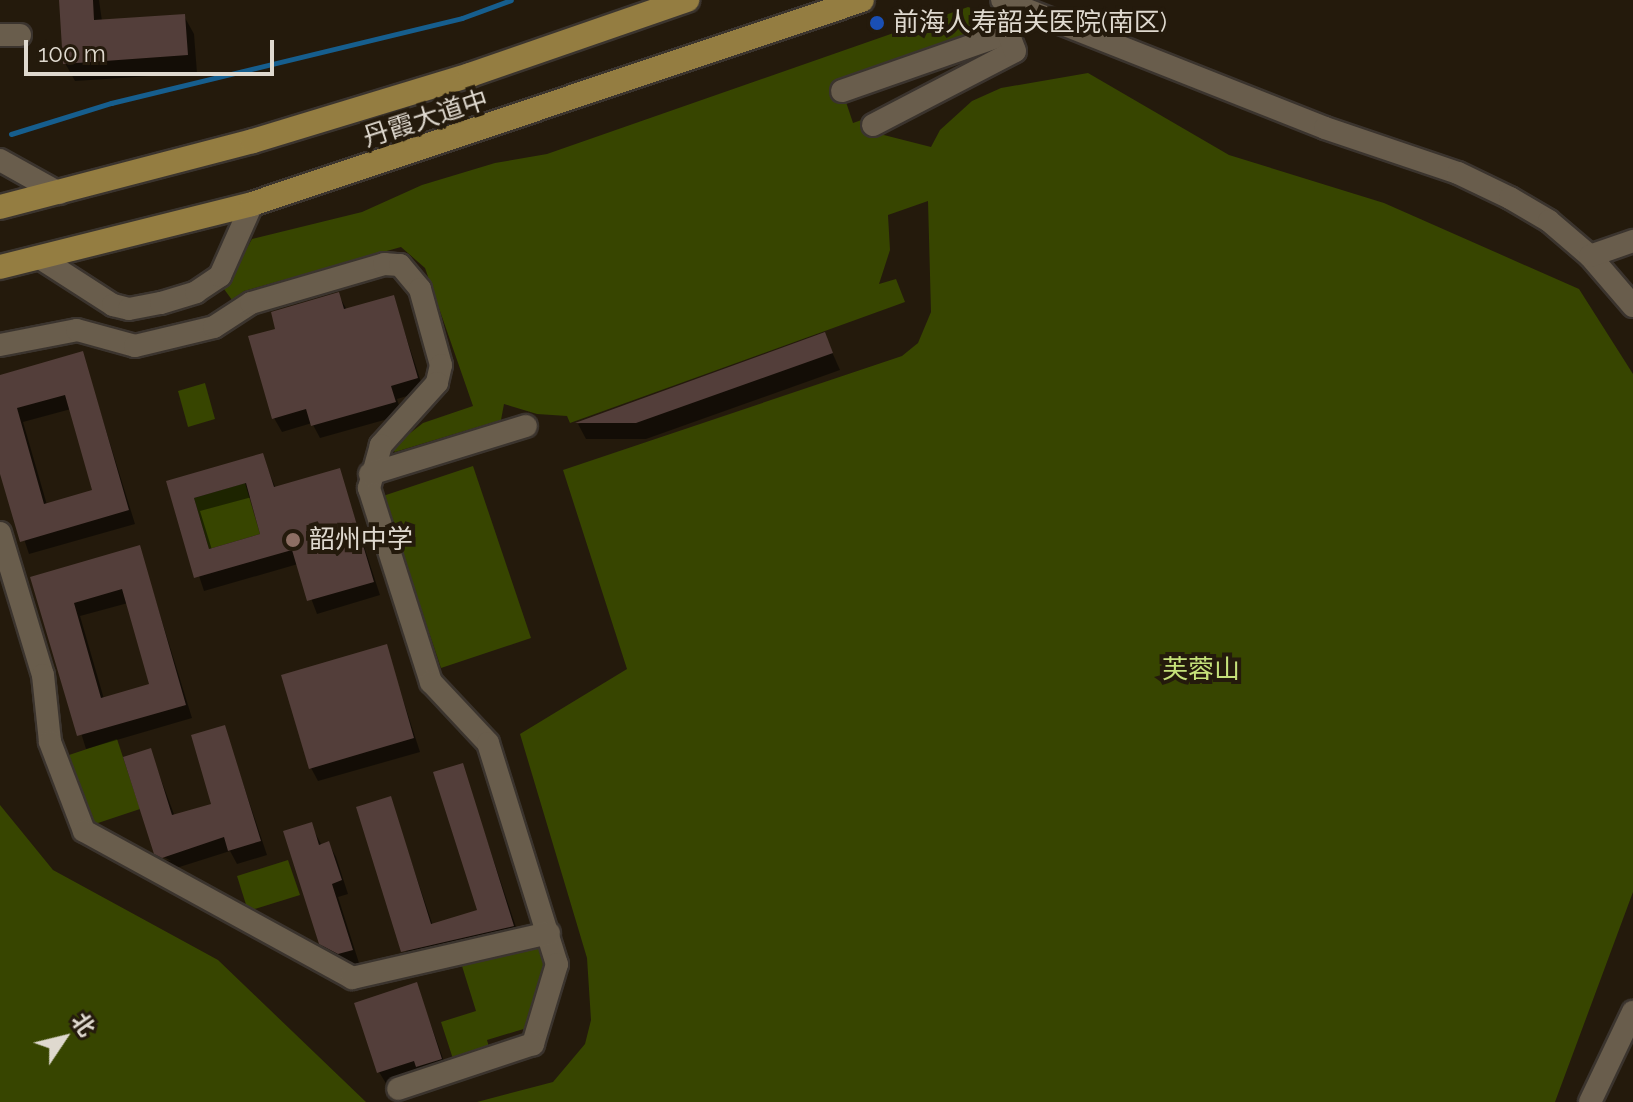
<!DOCTYPE html>
<html>
<head>
<meta charset="utf-8">
<style>
  body { margin:0 }
  #map { position:relative; width:1633px; height:1102px; overflow:hidden; background:#241a0c; font-family:Raleway,"Noto Sans SC",sans-serif }
  div>[style] { position:absolute }
  .green>* { inset:0; background:#374500 }
  .shadow>* { inset:0; background:#0007 }
  .stream>* { height:5px; margin:-2.5px; padding:0 2.5px; transform-origin:2.5px; border-radius:2.5px; background:#165e8e }
  .building>* { inset:0; background:#533e3a }
  .roads { filter:drop-shadow(2px 0 #3b342e) drop-shadow(-2px 0 #3b342e) drop-shadow(0 2px #3b342e) drop-shadow(0 -2px #3b342e) }
  .minor>* { height:22px; margin:-11px; padding:0 11px; transform-origin:11px; border-radius:11px; background:#695d4c }
  .major>* { height:24px; margin:-12px; padding:0 12px; transform-origin:12px; border-radius:12px; background:#947d41 }
  .dots>* { width:22px; height:22px; translate:-50% -50%; box-sizing:border-box; border:4px solid #241a0c; border-radius:50% }
  span { translate:-50% -50%; white-space:nowrap; text-align:center; line-height:1.15; -webkit-text-stroke:8px #241a0c; paint-order:stroke }
  .poi-label { font-size:26px; color:#dfd9cf }
  .left { translate:0 -50%; text-align:left }
  .street-label { font-size:26px; color:#dfd9cf }
  .park-label { font-size:26px; color:#c5e17a }
  .north { position:absolute; left:24px; top:998px; width:80px; height:80px; -webkit-text-stroke:6px #241a0c; paint-order:stroke; rotate:55deg; font-size:22px; font-weight:700; line-height:32px; text-align:center; color:#dfd9cf }
  .north::after { content:''; display:block; margin:auto; width:28px; height:36px; background:#dfd9cf; clip-path:polygon(50% 0,100% 100%,50% 72%,0 100%) }
  .scale { position:absolute; left:24px; top:40px; width:250px; height:36px; box-sizing:border-box; border:4px solid #dfd9cf; border-top:0; padding-left:10px; font-size:24px; line-height:28px; white-space:nowrap; color:#dfd9cf; -webkit-text-stroke:6px #241a0c; paint-order:stroke }
</style>
</head>
<body>
<div id="map">
  <div class="green">
    <div style="clip-path:polygon(968px 7px,1001px 18px,999px 26px,839px 81px,853px 123px,870px 117px,876px 133px,931px 147px,940px 130px,972px 101px,1001px 88px,1088px 73px,1229px 155px,1384px 203px,1579px 289px,1633px 374px,1633px 892px,1555px 1102px,477px 1102px,553px 1082px,585px 1044px,591px 1020px,587px 958px,520px 734px,627px 669px,563px 470px,902px 356px,918px 343px,931px 312px,928px 201px,888px 215px,890px 250px,879px 284px,896px 279px,905px 302px,570px 423px,567px 416px,537px 414px,504px 404px,501px 420px,395px 452px,391px 448px,423px 423px,473px 406px,425px 268px,401px 247px,244px 291px,232px 300px,224px 289px,252px 239px,362px 212px,422px 185px,495px 163px,547px 154px)"></div>
    <div style="clip-path:polygon(205px 383px,215px 419px,188px 427px,178px 391px)"></div>
    <div style="clip-path:polygon(473px 466px,531px 638px,441px 668px,383px 496px)"></div>
    <div style="clip-path:polygon(245px 483px,260px 534px,209px 549px,194px 498px)"></div>
    <div style="clip-path:polygon(117px 739px,140px 809px,92px 825px,69px 755px)"></div>
    <div style="clip-path:polygon(0 805px,53px 870px,218px 960px,366px 1102px,0 1102px)"></div>
    <div style="clip-path:polygon(288px 860px,300px 895px,248px 911px,237px 876px)"></div>
    <div style="clip-path:polygon(533px 945px,548px 948px,551px 969px,530px 1027px,487px 1040px,489px 1047px,453px 1059px,441px 1022px,476px 1011px,462px 966px)"></div>
  </div>
  <div class="shadow">
    <div style="clip-path:polygon(61px 0,99px 0,102px 21px,184px 16px,194px 34px,197px 73px,75px 81px,65px 63px)"></div>
    <div style="clip-path:polygon(338px 294px,347px 310px,393px 297px,424px 391px,397px 399px,402px 415px,320px 438px,312px 423px,282px 432px,274px 418px,278px 330px)"></div>
    <div style="clip-path:polygon(824px 334px,840px 370px,646px 439px,586px 439px,578px 424px)"></div>
    <div style="clip-path:polygon(evenodd,82px 353px,135px 524px,29px 554px,0 467px,0 377px,82px 353px,71px 409px,95px 491px,47px 505px,23px 422px,71px 409px)"></div>
    <div style="clip-path:polygon(evenodd,262px 455px,276px 489px,339px 470px,380px 595px,317px 614px,298px 564px,204px 591px,168px 482px,262px 455px,252px 497px,263px 535px,212px 550px,200px 511px,252px 497px)"></div>
    <div style="clip-path:polygon(evenodd,139px 547px,192px 718px,86px 749px,33px 578px,139px 547px,128px 603px,152px 685px,104px 699px,80px 616px,128px 603px)"></div>
    <div style="clip-path:polygon(386px 647px,420px 752px,318px 781px,311px 768px)"></div>
    <div style="clip-path:polygon(224px 727px,267px 855px,237px 864px,230px 851px,170px 870px,160px 859px,171px 861px,157px 853px,150px 750px,175px 817px,214px 805px)"></div>
    <div style="clip-path:polygon(462px 766px,520px 939px,411px 965px,358px 808px,390px 799px,433px 926px,479px 911px)"></div>
    <div style="clip-path:polygon(311px 825px,322px 846px,329px 844px,336px 857px,348px 894px,338px 897px,359px 963px,347px 967px,330px 958px,321px 943px)"></div>
    <div style="clip-path:polygon(416px 984px,448px 1072px,422px 1074px,387px 1085px,379px 1072px)"></div>
  </div>
  <div class="stream">
    <div style="left:11px;top:134px;width:105px;rotate:-17.2deg"></div>
    <div style="left:111px;top:103px;width:361px;rotate:-13.6deg"></div>
    <div style="left:462px;top:18px;width:52px;rotate:-20.2deg"></div>
  </div>
  <div class="building">
    <div style="clip-path:polygon(59px 0,93px 0,94px 20px,185px 14px,188px 55px,63px 64px)"></div>
    <div style="clip-path:polygon(339px 292px,344px 309px,394px 295px,418px 378px,391px 386px,396px 402px,311px 426px,306px 409px,272px 419px,248px 336px,275px 329px,271px 312px)"></div>
    <div style="clip-path:polygon(825px 332px,833px 353px,636px 423px,575px 423px)"></div>
    <div style="clip-path:polygon(evenodd,83px 351px,129px 510px,20px 542px,0 474px,0 375px,83px 351px,65px 395px,92px 490px,44px 504px,17px 408px,65px 395px)"></div>
    <div style="clip-path:polygon(evenodd,263px 453px,274px 487px,340px 468px,374px 582px,307px 601px,292px 550px,194px 578px,166px 481px,263px 453px,246px 483px,260px 534px,209px 549px,194px 498px,246px 483px)"></div>
    <div style="clip-path:polygon(evenodd,140px 545px,186px 705px,77px 736px,30px 577px,140px 545px,122px 589px,149px 684px,101px 698px,74px 603px,122px 589px)"></div>
    <div style="clip-path:polygon(387px 644px,414px 738px,309px 769px,281px 675px)"></div>
    <div style="clip-path:polygon(225px 725px,261px 841px,228px 851px,224px 837px,162px 858px,154px 854px,123px 757px,151px 748px,172px 815px,211px 804px,191px 735px)"></div>
    <div style="clip-path:polygon(463px 763px,514px 926px,401px 952px,356px 807px,391px 796px,431px 924px,477px 910px,433px 772px)"></div>
    <div style="clip-path:polygon(312px 822px,319px 845px,329px 841px,342px 880px,332px 884px,353px 950px,338px 954px,319px 944px,283px 831px)"></div>
    <div style="clip-path:polygon(417px 982px,442px 1059px,416px 1067px,414px 1061px,377px 1073px,354px 1003px)"></div>
  </div>
  <div class="roads">
    <div class="minor">
      <div style="left:1002px;top:0;width:347px;rotate:21.6deg"></div>
      <div style="left:1325px;top:128px;width:140px;rotate:18.7deg"></div>
      <div style="left:1458px;top:173px;width:58px;rotate:25.7deg"></div>
      <div style="left:1510px;top:198px;width:45px;rotate:30.5deg"></div>
      <div style="left:1549px;top:221px;width:54px;rotate:40.5deg"></div>
      <div style="left:1590px;top:256px;width:66px;rotate:49.3deg"></div>
      <div style="left:0;top:35px;width:20px"></div>
      <div style="left:842px;top:91px;width:176px;rotate:-19.3deg"></div>
      <div style="left:1008px;top:33px;width:26px;rotate:-53deg"></div>
      <div style="left:873px;top:125px;width:160px;rotate:-27.5deg"></div>
      <div style="left:1015px;top:51px;width:19px;rotate:-111deg"></div>
      <div style="left:0;top:160px;width:68px;rotate:29.2deg"></div>
      <div style="left:1590px;top:256px;width:46px;rotate:-19.2deg"></div>
      <div style="left:40px;top:258px;width:87px;rotate:32.8deg"></div>
      <div style="left:113px;top:305px;width:16px;rotate:14deg"></div>
      <div style="left:129px;top:309px;width:33px;rotate:-11deg"></div>
      <div style="left:161px;top:303px;width:37px;rotate:-17deg"></div>
      <div style="left:196px;top:292px;width:29px;rotate:-34deg"></div>
      <div style="left:220px;top:276px;width:79px;rotate:-66deg"></div>
      <div style="left:0;top:345px;width:78px;rotate:-11deg"></div>
      <div style="left:77px;top:330px;width:60px;rotate:15.4deg"></div>
      <div style="left:135px;top:346px;width:81px;rotate:-13.5deg"></div>
      <div style="left:214px;top:327px;width:44px;rotate:-33deg"></div>
      <div style="left:251px;top:303px;width:139px;rotate:-16.3deg"></div>
      <div style="left:384px;top:264px;width:16px;rotate:4deg"></div>
      <div style="left:400px;top:265px;width:31px;rotate:50deg"></div>
      <div style="left:420px;top:289px;width:79px;rotate:74.6deg"></div>
      <div style="left:441px;top:365px;width:18px;rotate:103deg"></div>
      <div style="left:437px;top:383px;width:84px;rotate:132.1deg"></div>
      <div style="left:381px;top:445px;width:45px;rotate:105.6deg"></div>
      <div style="left:369px;top:488px;width:204px;rotate:72.3deg"></div>
      <div style="left:431px;top:682px;width:83px;rotate:46.9deg"></div>
      <div style="left:488px;top:743px;width:232px;rotate:72.7deg"></div>
      <div style="left:557px;top:964px;width:84px;rotate:106.7deg"></div>
      <div style="left:533px;top:1044px;width:142px;rotate:161.6deg"></div>
      <div style="left:370px;top:474px;width:163px;rotate:-17.1deg"></div>
      <div style="left:0;top:533px;width:148px;rotate:73.2deg"></div>
      <div style="left:43px;top:675px;width:67px;rotate:84deg"></div>
      <div style="left:50px;top:742px;width:95px;rotate:69.1deg"></div>
      <div style="left:84px;top:831px;width:306px;rotate:28.7deg"></div>
      <div style="left:352px;top:978px;width:202px;rotate:-12.9deg"></div>
      <div style="left:1590px;top:1102px;width:100px;rotate:-64.5deg"></div>
    </div>
    <div class="major">
      <div style="left:0;top:207px;width:261px;rotate:-14.6deg"></div>
      <div style="left:253px;top:141px;width:227px;rotate:-16.9deg"></div>
      <div style="left:470px;top:75px;width:230px;rotate:-19.1deg"></div>
      <div style="left:0;top:267px;width:260px;rotate:-14deg"></div>
      <div style="left:252px;top:204px;width:643px;rotate:-18.49deg"></div>
    </div>
  </div>
  <div class="dots">
    <div style="left:877px;top:23px;background:#1a4fb4"></div>
    <div style="left:293px;top:540px;background:#8d6e63"></div>
  </div>
  <div class="poi-label">
    <span class="left" style="left:893px;top:23px">前海人寿韶关医院(南区)</span>
    <span class="left" style="left:309px;top:540px">韶州中学</span>
  </div>
  <div class="street-label">
    <span style="left:426px;top:119px;rotate:-18deg">丹霞大道中</span>
  </div>
  <div class="park-label">
    <span style="left:1201px;top:670px">芙蓉山</span>
  </div>
  <div class="north">北</div>
  <div class="scale">100 m</div>
</div>
</body>
</html>
